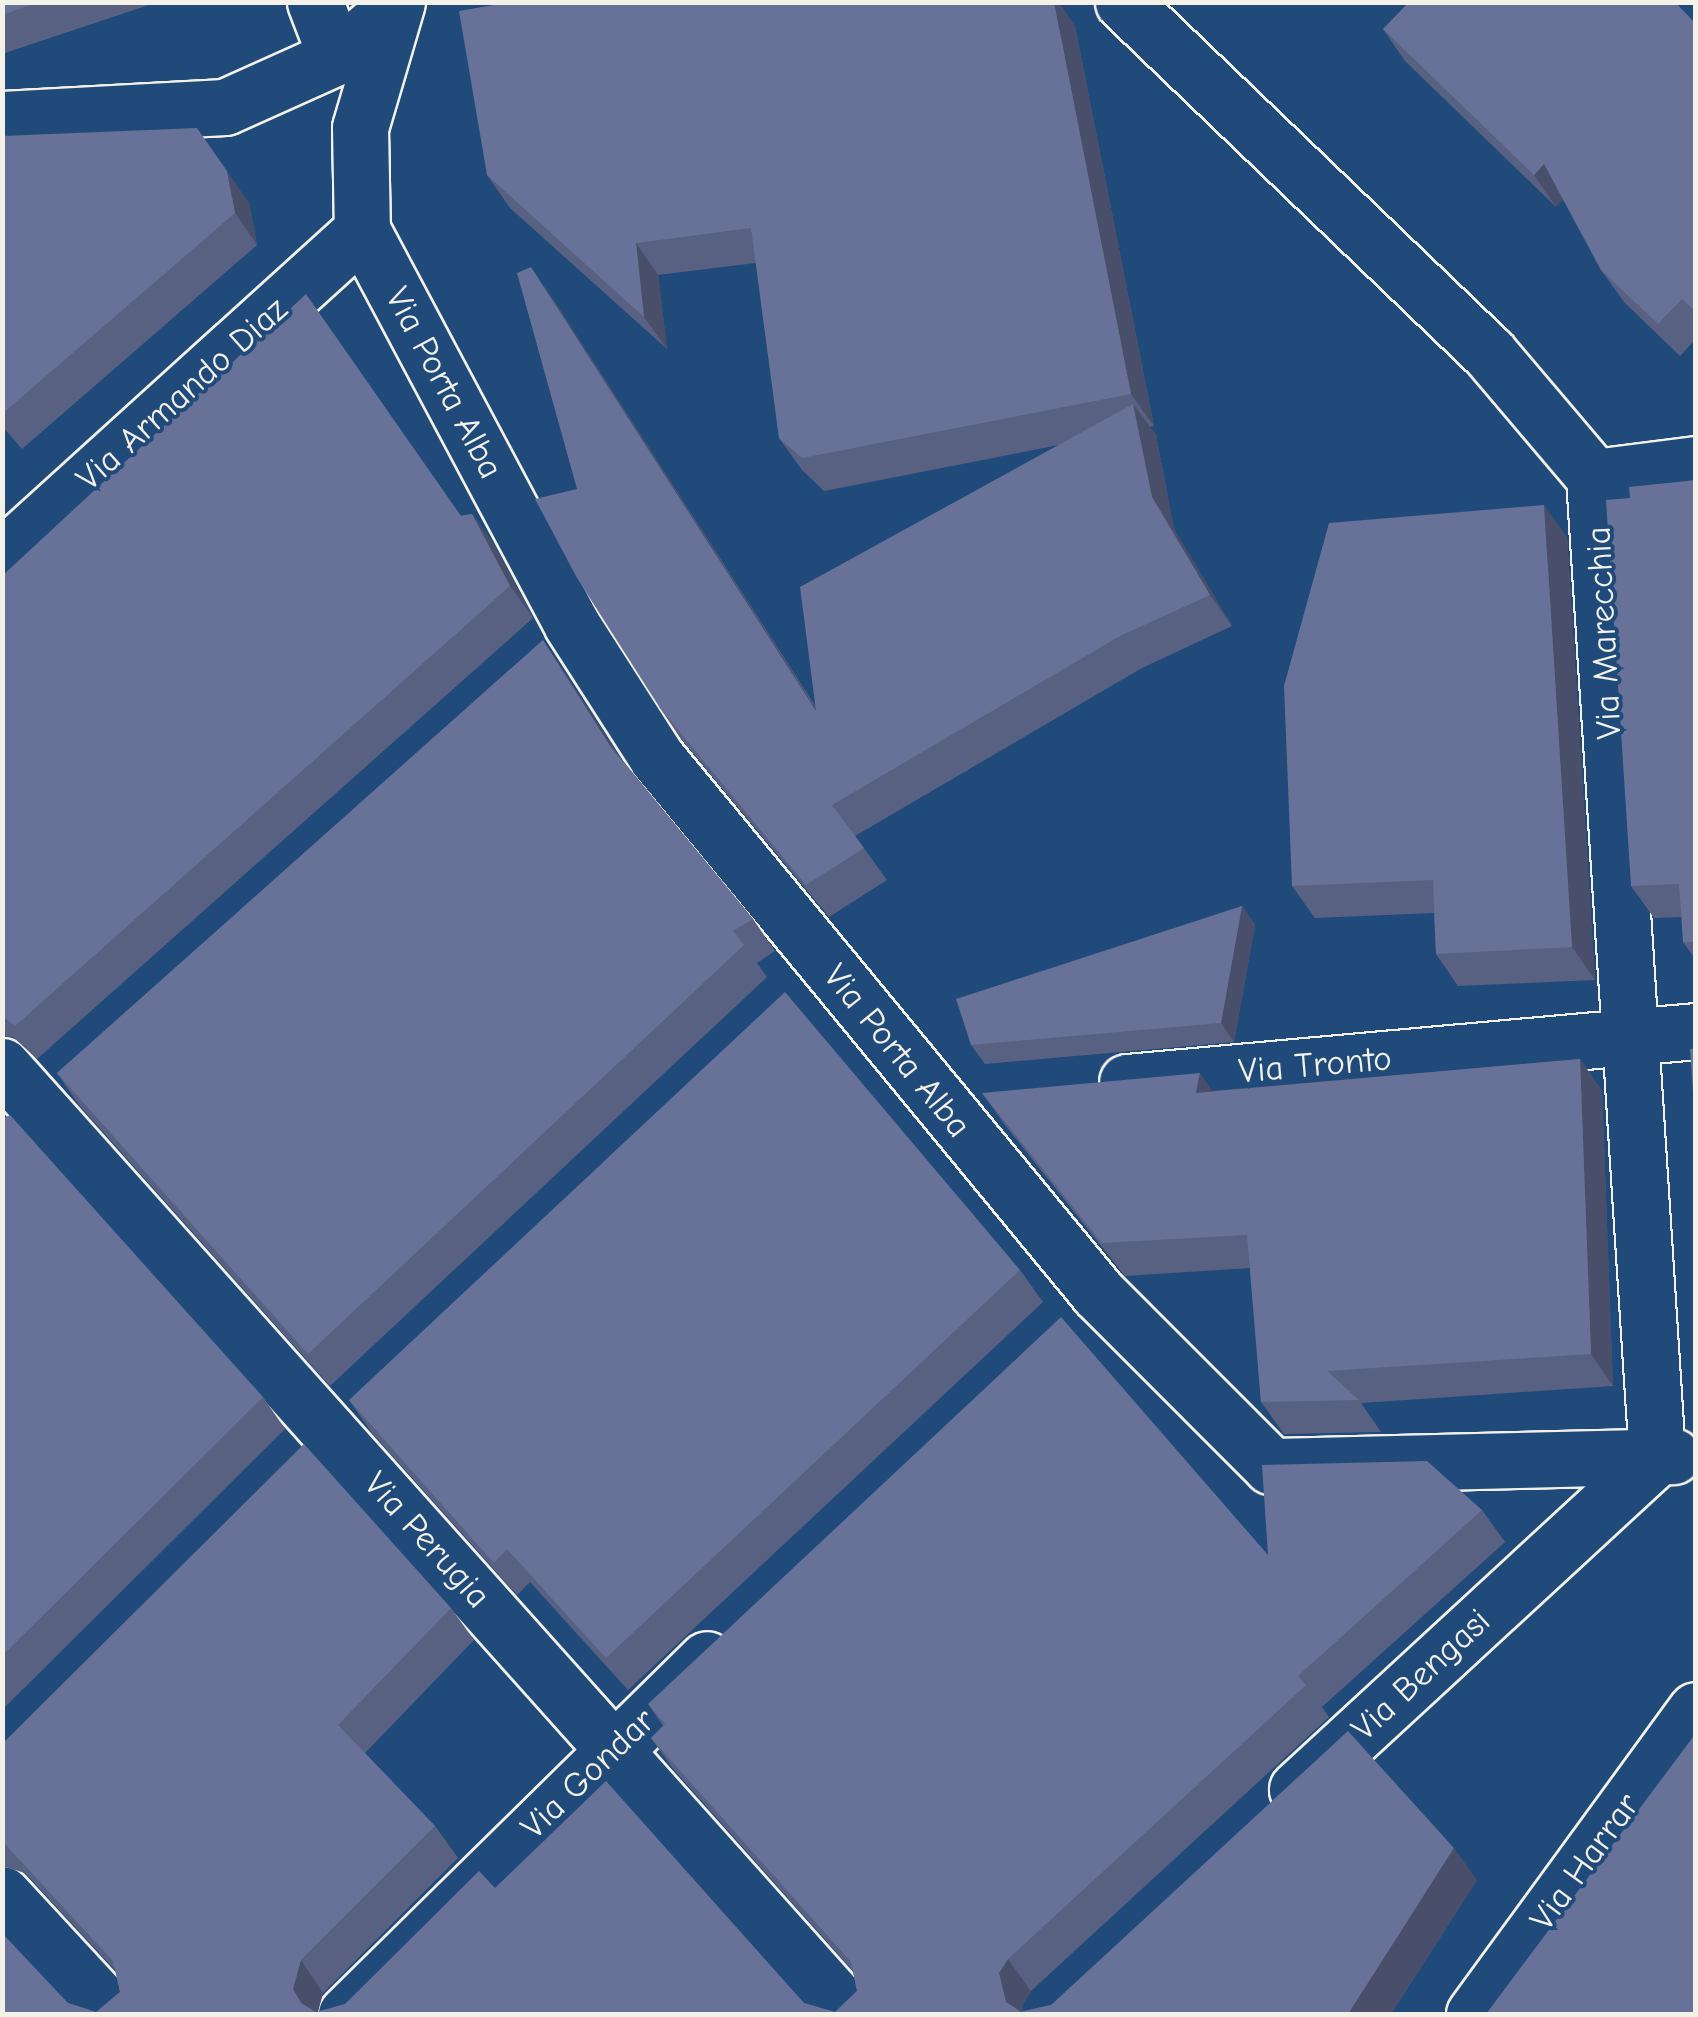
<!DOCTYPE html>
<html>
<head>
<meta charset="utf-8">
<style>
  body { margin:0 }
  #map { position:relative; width:1698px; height:2017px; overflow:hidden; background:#1f4a7a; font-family:"Comic Neue",sans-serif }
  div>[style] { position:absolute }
  .roads { filter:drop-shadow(2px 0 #f4f1e8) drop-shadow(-2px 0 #f4f1e8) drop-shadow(0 2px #f4f1e8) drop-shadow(0 -2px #f4f1e8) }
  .minor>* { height:55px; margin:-27.5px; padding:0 27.5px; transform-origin:27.5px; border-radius:27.5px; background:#1f4a7a }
  .wall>* { inset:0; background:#596182 }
  .shaded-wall>* { inset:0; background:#494f6a }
  .building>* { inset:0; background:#687197 }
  span { translate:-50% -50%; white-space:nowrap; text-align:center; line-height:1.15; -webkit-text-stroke:8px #1f4a7a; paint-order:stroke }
  .street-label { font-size:35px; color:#f4f1e8 }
  .frame { position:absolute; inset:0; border:5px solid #f4f1e8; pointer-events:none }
</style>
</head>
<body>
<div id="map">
  <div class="roads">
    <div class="minor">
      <div style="left:315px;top:2px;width:59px;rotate:69.1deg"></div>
      <div style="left:397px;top:2px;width:131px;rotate:106.4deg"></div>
      <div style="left:360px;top:128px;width:102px;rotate:88.9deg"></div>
      <div style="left:362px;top:230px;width:447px;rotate:62deg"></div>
      <div style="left:572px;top:625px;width:158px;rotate:57.4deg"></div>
      <div style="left:657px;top:758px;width:693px;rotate:50.5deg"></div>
      <div style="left:1098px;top:1293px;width:245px;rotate:45deg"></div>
      <div style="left:1271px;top:1466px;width:402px;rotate:-1.4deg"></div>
      <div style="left:1123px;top:2px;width:507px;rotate:43.8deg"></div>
      <div style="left:1489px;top:353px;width:162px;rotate:49.7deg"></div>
      <div style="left:1594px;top:477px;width:982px;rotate:86.32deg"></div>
      <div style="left:1657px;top:1457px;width:490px;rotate:137.3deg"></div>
      <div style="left:2px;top:119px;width:223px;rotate:-3.1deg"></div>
      <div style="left:225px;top:107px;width:122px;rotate:-24.2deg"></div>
      <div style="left:336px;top:57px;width:70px;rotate:-39.8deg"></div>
      <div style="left:1594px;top:477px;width:103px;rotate:-7.3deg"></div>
      <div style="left:2px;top:557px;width:486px;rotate:-42.2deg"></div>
      <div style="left:2px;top:1066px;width:1272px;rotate:48.19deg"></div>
      <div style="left:1127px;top:1082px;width:571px;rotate:-5.12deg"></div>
      <div style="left:2px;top:1894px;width:163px;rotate:47.2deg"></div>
      <div style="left:346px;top:2014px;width:506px;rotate:-44.52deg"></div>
      <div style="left:1474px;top:2014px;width:376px;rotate:-53.9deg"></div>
    </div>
  </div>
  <div class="wall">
    <div style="clip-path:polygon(2px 2px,158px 2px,2px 54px)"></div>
    <div style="clip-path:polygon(1696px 24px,1696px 339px,1680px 356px,1624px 302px,1601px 270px,1563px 199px,1556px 207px,1405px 61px,1383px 29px)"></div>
    <div style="clip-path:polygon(1075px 26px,1154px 426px,1150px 427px,1156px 435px,1174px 529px,1232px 626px,1142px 668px,855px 836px,887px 880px,829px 917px,682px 740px,660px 708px,577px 489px,553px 299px,816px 707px,1059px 445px,824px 491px,802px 470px,779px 438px,756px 263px,658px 275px,667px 349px,510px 208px,487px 175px)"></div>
    <div style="clip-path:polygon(2px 136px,249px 203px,257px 245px,22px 449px,2px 426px)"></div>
    <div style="clip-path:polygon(1696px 480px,1681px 917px,1654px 918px,1631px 886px,1630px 498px)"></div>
    <div style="clip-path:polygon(472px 514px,495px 546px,533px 618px,37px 1059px,13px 1037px,2px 1036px,2px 576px)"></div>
    <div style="clip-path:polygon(1567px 537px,1595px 980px,1458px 986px,1436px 954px,1434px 913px,1315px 918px,1292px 886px)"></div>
    <div style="clip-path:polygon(543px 640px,619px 756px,753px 919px,775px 951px,757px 963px,767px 977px,330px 1386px,79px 1105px,57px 1073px)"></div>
    <div style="clip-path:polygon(1242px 906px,1255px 925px,1234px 1042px,985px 1064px,971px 1045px)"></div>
    <div style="clip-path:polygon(1683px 942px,1696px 942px,1696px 960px)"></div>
    <div style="clip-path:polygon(1580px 1059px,1602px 1091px,1613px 1386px,1361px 1403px,1381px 1432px,1284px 1434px,1261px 1402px,1250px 1268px,1125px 1276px,1005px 1125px,982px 1093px,1213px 1091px)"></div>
    <div style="clip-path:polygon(2px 1119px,263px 1397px,285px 1429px,2px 1710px)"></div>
    <div style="clip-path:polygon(1020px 1270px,1043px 1302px,628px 1690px,530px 1582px,517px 1595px,372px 1433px,349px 1400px)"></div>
    <div style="clip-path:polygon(1482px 1510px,1505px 1542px,1322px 1707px,1329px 1717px,1031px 1991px,1022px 2006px,1023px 2011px,1051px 2005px,1477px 1880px,1391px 2014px,2px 2014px,68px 2003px,96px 2012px,120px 1992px,116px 1971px,25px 1873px,2px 1866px,2px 1744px,451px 1608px,474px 1640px,365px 1753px,435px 1826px,458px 1858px,323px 1993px,318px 2012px,345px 2004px,495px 1888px,804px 2003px,835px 2012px,857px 1991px,853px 1971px,674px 1770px,651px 1738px,663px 1726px,648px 1704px,1268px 1555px)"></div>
  </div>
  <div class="shaded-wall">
    <div style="clip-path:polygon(1054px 2px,1059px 2px,1075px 26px,1154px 426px,1131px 394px)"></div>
    <div style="clip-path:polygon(1544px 164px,1566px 196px,1556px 207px,1534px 175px)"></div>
    <div style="clip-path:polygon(227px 171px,249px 203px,257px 245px,235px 213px)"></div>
    <div style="clip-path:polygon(636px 243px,658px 275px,667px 349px,644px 317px)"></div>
    <div style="clip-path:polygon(531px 267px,553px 299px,838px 743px,816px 711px)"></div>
    <div style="clip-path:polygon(1133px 404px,1156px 435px,1174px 529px,1232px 626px,1210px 595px,1152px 497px)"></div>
    <div style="clip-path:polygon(1544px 505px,1567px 537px,1595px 980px,1572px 947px)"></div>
    <div style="clip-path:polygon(472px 514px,495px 546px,533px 618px,510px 586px)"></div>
    <div style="clip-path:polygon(543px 640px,565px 673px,633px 778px,610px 746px)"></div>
    <div style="clip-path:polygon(1242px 906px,1255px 925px,1234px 1042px,1221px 1023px)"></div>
    <div style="clip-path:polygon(1580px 1059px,1602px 1091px,1613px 1386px,1591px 1354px)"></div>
    <div style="clip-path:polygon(1200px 1073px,1222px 1105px,1196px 1093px)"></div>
    <div style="clip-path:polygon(1454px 1848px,1477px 1880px,1391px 2014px,1348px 2014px)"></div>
    <div style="clip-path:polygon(1008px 1959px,1031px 1991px,1022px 2006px,1024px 2014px,1006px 2002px,999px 1973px)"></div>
    <div style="clip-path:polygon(301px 1960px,323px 1993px,317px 2014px,301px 2003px,293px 1989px)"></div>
  </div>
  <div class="building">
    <div style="clip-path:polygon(2px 2px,39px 2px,2px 15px)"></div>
    <div style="clip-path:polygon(511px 2px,1054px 2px,1131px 394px,802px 458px,779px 438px,751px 228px,636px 243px,644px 317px,487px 175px,459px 11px)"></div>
    <div style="clip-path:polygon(1409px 2px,1675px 2px,1696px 24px,1696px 306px,1693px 309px,1682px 299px,1658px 324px,1601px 270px,1544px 164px,1534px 175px,1383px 29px)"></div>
    <div style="clip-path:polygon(197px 128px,227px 171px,235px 213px,2px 414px,2px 136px)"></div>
    <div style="clip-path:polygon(531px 267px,816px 711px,800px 587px,1133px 404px,1152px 497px,1210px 595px,1120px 636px,832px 805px,864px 848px,806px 885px,660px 708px,577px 578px,535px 499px,577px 489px,517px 273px)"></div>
    <div style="clip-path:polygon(306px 294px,461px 516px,472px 514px,510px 586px,15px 1026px,2px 1016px,2px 576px)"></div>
    <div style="clip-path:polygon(1696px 480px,1696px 942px,1683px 942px,1679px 884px,1631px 886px,1606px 500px,1630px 498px,1629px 487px)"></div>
    <div style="clip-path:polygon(1544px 505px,1572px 947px,1436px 954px,1433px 880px,1292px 886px,1284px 686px,1329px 523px)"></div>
    <div style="clip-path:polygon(543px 640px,610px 746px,753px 919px,733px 931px,744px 945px,308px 1354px,57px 1073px)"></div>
    <div style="clip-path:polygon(1242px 906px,1221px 1023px,971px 1045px,956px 999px)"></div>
    <div style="clip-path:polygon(785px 992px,1020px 1270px,606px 1658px,507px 1549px,494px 1563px,349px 1400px)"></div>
    <div style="clip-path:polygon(1696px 1048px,1696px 1136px,1690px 1049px)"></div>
    <div style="clip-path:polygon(1580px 1059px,1591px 1354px,1327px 1371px,1359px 1400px,1261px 1402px,1247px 1235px,1102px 1243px,982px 1093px,1200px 1073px,1196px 1093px)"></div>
    <div style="clip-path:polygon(10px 1115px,263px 1397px,2px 1656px,2px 1119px)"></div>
    <div style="clip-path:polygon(1061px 1317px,1268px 1555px,1262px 1465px,1427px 1461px,1482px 1510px,1298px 1676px,1306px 1685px,1008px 1959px,999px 1973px,1006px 2002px,1021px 2012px,1051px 2005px,1348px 1731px,1454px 1848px,1348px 2014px,2px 2014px,2px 1933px,68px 2003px,96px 2012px,120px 1992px,113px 1961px,2px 1841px,2px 1744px,304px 1444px,451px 1608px,338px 1725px,435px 1826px,301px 1960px,293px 1989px,301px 2003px,316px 2012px,345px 2004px,479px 1871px,495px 1888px,606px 1781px,804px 2003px,835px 2012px,857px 1991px,851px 1962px,651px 1738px,665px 1724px,648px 1704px)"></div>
    <div style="clip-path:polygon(1696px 1733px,1696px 2014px,1486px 2014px)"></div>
  </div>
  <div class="street-label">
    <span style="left:444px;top:383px;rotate:62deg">Via Porta Alba</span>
    <span style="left:182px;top:394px;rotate:-42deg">Via Armando Diaz</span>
    <span style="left:1604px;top:633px;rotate:-93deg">Via Marecchia</span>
    <span style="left:897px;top:1051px;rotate:51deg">Via Porta Alba</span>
    <span style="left:1315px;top:1065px;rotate:-5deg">Via Tronto</span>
    <span style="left:427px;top:1540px;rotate:48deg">Via Perugia</span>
    <span style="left:1421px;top:1675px;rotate:-43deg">Via Bengasi</span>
    <span style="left:588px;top:1774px;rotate:-44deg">Via Gondar</span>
    <span style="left:1585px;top:1862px;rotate:-54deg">Via Harrar</span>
  </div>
  <div class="frame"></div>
</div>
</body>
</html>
